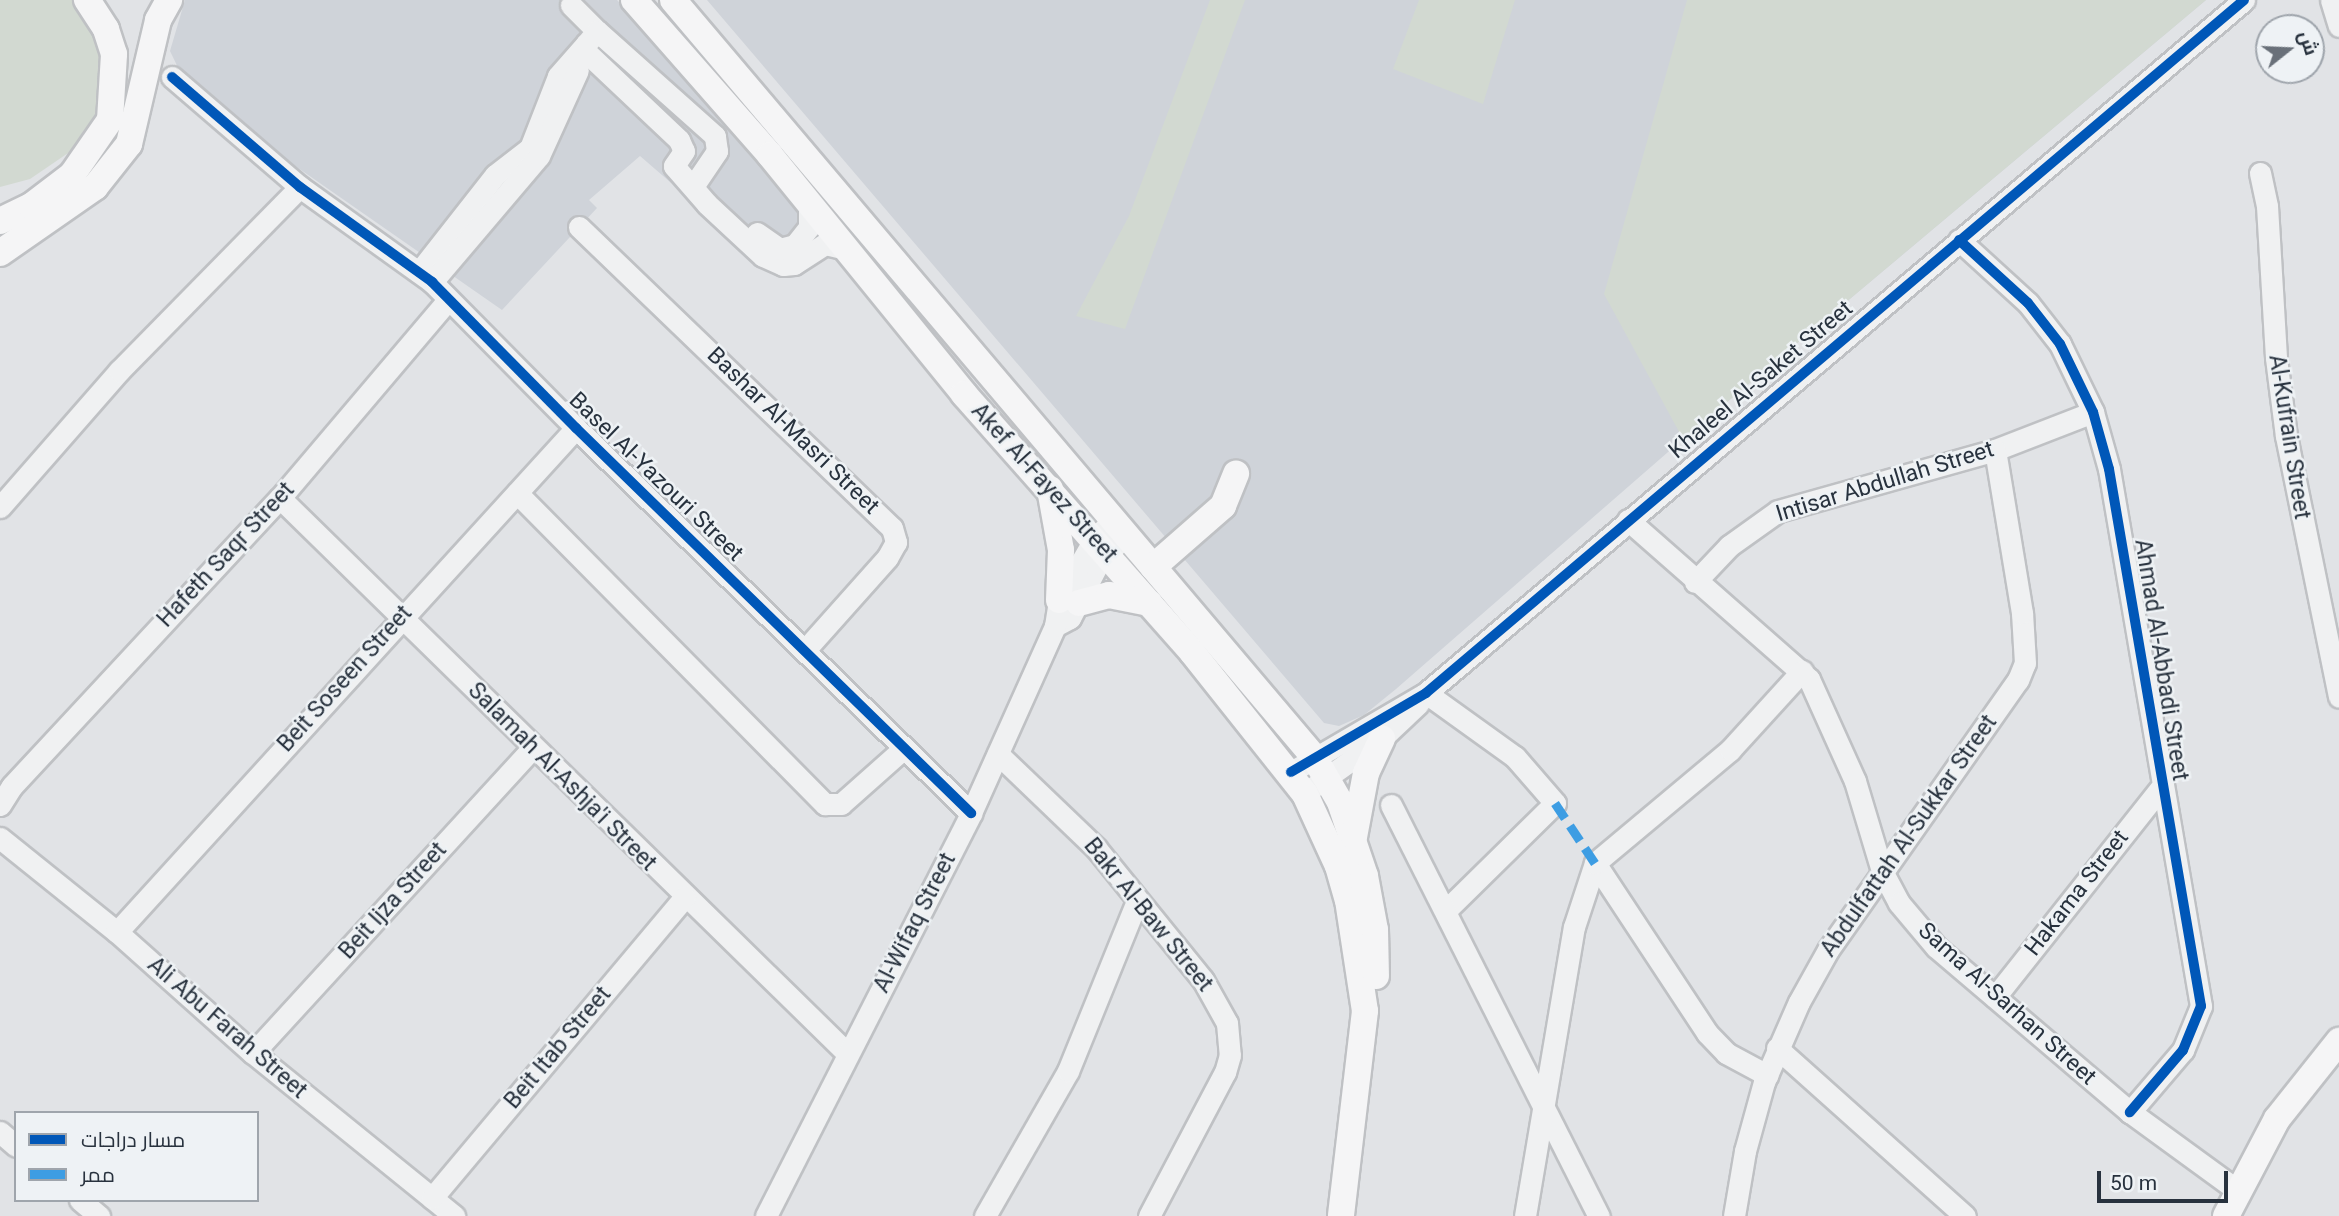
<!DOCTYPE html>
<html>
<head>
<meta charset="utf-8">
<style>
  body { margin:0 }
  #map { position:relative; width:2339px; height:1216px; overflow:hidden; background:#e1e3e6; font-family:Roboto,Cairo,sans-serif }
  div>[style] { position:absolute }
  .built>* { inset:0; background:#cfd3d9 }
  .green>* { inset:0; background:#d2d9d1 }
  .roads { filter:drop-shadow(2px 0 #bfc1c4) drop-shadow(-2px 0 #bfc1c4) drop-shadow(0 2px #bfc1c4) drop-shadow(0 -2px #bfc1c4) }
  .minor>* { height:21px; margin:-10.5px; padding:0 10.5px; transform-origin:10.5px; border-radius:10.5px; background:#f0f1f2 }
  .major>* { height:26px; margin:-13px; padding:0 13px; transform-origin:13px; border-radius:13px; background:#f5f5f6 }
  .quiet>* { height:9px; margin-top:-4.5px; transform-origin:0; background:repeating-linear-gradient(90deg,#3d9de3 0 18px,transparent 0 27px) }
  .cycleway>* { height:10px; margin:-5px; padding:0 5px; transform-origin:5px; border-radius:5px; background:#0057b8 }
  span { translate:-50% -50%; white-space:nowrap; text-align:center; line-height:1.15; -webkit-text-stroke:5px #eef2f5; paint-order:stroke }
  .street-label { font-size:23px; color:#28323e }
  .legend { position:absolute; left:14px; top:1111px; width:245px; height:91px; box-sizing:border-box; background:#eef2f5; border:2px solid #9fa5ac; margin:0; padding:9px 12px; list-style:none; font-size:21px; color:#28323e }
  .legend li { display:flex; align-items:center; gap:14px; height:35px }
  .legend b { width:35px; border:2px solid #9fa5ac }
  .north { position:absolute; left:2255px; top:14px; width:70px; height:70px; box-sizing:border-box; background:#eef2f5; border:2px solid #9fa5ac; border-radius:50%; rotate:72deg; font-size:19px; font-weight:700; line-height:28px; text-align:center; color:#28323e }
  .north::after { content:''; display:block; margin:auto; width:24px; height:32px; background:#697079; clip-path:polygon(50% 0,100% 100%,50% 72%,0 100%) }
  .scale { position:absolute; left:2097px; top:1171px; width:131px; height:32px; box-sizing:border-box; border:4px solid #28323e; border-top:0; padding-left:9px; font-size:21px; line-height:24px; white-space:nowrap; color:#28323e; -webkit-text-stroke:5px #eef2f5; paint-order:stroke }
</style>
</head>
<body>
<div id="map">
  <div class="built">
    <div style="clip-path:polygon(185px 0,617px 0,708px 97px,817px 229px,813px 249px,736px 239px,640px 156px,589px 200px,597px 208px,502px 310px,215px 110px,184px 80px,170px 51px)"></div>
    <div style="clip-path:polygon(707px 0,2206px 0,1683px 439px,1396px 689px,1364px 715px,1339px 726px,1324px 723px)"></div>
  </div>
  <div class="green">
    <div style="clip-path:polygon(0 0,73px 0,95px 32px,103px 59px,102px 96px,95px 119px,74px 149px,30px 179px,0 187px)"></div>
    <div style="clip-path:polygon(1210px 0,1245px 0,1125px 329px,1076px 316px,1129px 216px)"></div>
    <div style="clip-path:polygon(1419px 0,1515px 0,1483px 104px,1393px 69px)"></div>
    <div style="clip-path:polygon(1687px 0,2206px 0,1683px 439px,1604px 294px)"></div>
  </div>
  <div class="roads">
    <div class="minor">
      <div style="left:2331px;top:0;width:27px;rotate:73deg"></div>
      <div style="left:571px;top:5px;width:37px;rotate:45deg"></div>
      <div style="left:172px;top:77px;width:169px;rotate:40.7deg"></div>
      <div style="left:300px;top:187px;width:163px;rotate:35.7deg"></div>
      <div style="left:432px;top:282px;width:205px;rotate:45.4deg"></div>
      <div style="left:576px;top:428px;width:552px;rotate:44.27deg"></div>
      <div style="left:2260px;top:173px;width:34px;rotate:78deg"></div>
      <div style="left:2267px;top:206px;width:152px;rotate:86.6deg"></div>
      <div style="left:2276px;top:358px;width:79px;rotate:82.7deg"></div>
      <div style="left:2286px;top:436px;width:266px;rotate:78.5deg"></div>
      <div style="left:694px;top:185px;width:41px;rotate:-55.9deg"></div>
      <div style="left:717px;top:151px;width:15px;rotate:-98deg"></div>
      <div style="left:715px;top:136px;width:158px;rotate:-138.3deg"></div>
      <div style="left:597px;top:31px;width:17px;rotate:130deg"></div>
      <div style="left:586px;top:44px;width:8px;rotate:90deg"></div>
      <div style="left:586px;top:52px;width:128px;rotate:43.4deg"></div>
      <div style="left:679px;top:140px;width:12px;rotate:66deg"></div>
      <div style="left:684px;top:151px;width:18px;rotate:124deg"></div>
      <div style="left:674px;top:166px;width:50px;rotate:49deg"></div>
      <div style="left:707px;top:204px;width:76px;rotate:42.9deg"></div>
      <div style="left:763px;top:256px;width:22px;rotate:24deg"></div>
      <div style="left:783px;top:265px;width:11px;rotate:-5deg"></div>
      <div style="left:794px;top:264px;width:37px;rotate:-33deg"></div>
      <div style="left:825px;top:244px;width:23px;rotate:13deg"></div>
      <div style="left:579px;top:227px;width:434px;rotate:43.9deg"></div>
      <div style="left:892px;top:528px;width:15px;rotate:74deg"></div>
      <div style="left:896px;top:542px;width:18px;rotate:119deg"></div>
      <div style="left:887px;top:558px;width:123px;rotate:131.7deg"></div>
      <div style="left:757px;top:233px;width:28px;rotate:35deg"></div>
      <div style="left:780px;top:249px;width:16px;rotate:-15deg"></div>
      <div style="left:795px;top:245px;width:23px;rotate:-52deg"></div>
      <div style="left:809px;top:227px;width:25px;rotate:-90deg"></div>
      <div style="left:1959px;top:240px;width:93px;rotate:42.4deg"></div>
      <div style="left:2028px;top:303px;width:52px;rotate:52deg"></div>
      <div style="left:2060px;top:344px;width:76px;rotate:64.1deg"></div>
      <div style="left:2093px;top:412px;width:59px;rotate:74.3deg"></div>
      <div style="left:2109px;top:469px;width:545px;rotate:80.28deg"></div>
      <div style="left:2201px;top:1006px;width:48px;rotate:112.2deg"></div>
      <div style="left:2183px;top:1050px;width:82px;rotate:130.5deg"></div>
      <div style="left:419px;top:272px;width:123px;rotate:-51.9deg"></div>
      <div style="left:495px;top:175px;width:44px;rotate:-37.6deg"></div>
      <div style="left:530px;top:148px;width:77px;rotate:-68.7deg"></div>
      <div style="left:558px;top:76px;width:43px;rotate:-48.8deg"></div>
      <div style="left:432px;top:282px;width:165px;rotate:-49.7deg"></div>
      <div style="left:539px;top:156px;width:94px;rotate:-65.6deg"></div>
      <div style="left:517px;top:493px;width:438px;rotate:45.3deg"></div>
      <div style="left:825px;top:804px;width:16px"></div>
      <div style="left:841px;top:804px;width:84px;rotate:-41.6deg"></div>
      <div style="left:280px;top:498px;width:793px;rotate:44.39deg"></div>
      <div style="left:0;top:507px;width:181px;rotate:-48.8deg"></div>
      <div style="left:119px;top:371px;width:258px;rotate:-45.5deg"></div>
      <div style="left:1628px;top:520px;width:241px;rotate:41.3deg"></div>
      <div style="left:1809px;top:679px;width:112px;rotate:65.7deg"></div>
      <div style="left:1855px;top:781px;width:94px;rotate:73.3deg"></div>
      <div style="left:1882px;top:871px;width:36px;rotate:62deg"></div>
      <div style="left:1899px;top:903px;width:57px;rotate:49.9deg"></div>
      <div style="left:1936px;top:947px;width:255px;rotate:40.4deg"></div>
      <div style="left:2130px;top:1112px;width:132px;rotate:36.1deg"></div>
      <div style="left:1695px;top:582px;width:50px;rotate:-46.6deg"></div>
      <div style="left:1729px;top:546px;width:60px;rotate:-35.5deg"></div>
      <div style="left:1778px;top:511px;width:225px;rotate:-15.7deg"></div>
      <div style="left:1995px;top:450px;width:105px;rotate:-21.2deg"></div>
      <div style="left:1055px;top:626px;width:17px;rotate:-28deg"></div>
      <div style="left:1070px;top:618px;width:61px;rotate:-62.6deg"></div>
      <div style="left:1098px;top:564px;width:42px;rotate:-46.9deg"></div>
      <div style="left:1426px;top:693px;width:110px;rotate:35.7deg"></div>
      <div style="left:1515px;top:757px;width:61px;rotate:49deg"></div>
      <div style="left:1555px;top:803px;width:154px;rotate:135.5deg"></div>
      <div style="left:998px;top:754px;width:136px;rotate:43.8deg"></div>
      <div style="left:1096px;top:848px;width:170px;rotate:51deg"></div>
      <div style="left:1203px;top:980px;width:49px;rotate:60.8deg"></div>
      <div style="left:1227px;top:1023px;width:32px;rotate:85deg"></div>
      <div style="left:1230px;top:1055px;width:18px;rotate:106deg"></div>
      <div style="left:1225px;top:1072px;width:163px;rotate:117.8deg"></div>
      <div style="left:1291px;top:772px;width:156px;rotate:-30.3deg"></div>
      <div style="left:1426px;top:693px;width:1072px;rotate:-40.27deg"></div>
      <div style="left:1315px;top:786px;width:82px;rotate:-35.6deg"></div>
      <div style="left:1382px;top:738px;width:50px;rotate:-43.4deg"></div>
      <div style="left:0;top:805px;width:22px;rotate:-58deg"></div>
      <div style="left:12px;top:786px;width:393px;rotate:-47.1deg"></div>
      <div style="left:280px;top:498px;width:258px;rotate:-49.7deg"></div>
      <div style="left:1391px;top:805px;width:461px;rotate:63.2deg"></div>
      <div style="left:0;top:838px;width:150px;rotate:38.8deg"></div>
      <div style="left:117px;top:932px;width:182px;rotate:41.7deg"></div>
      <div style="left:253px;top:1053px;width:259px;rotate:39deg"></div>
      <div style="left:1595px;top:863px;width:204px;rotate:56.6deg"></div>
      <div style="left:1707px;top:1033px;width:28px;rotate:46deg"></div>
      <div style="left:1726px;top:1053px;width:47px;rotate:28.2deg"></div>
      <div style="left:117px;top:932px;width:682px;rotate:-47.68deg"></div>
      <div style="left:1995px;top:997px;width:265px;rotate:-51.6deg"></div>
      <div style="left:1777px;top:1048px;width:252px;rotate:41.8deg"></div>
      <div style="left:253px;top:1053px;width:413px;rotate:-47.5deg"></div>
      <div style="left:0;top:1132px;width:21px;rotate:41deg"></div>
      <div style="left:432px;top:1198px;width:393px;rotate:-50deg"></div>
      <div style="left:80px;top:1200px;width:25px;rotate:40deg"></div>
      <div style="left:766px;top:1216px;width:452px;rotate:-63deg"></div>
      <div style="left:971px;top:813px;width:205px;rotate:-65.8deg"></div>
      <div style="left:1055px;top:626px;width:26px;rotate:-81deg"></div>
      <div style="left:1059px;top:600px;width:72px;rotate:-59.9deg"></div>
      <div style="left:1095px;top:538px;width:27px;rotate:-45deg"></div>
      <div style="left:985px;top:1216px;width:167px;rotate:-60.2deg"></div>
      <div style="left:1068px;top:1071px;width:183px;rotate:-67.9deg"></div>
      <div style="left:1525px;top:1216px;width:293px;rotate:-80.4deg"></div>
      <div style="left:1574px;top:927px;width:67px;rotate:-71.8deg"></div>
      <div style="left:1595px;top:863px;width:176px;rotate:-39.9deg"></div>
      <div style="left:1730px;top:750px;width:107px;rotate:-47.7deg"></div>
      <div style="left:1734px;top:1216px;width:66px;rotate:-80.4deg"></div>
      <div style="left:1745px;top:1151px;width:72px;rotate:-74.6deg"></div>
      <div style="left:1764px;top:1082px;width:87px;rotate:-66.4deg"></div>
      <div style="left:1799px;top:1002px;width:60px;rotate:-60.9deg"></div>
      <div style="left:1828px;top:950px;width:330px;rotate:-54.9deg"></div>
      <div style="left:2018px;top:680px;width:18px;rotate:-68deg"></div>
      <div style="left:2025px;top:663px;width:50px;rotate:-93.4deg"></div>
      <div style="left:2022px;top:613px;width:165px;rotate:-99.4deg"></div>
    </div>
    <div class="major">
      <div style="left:634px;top:0;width:206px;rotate:48.7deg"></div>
      <div style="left:770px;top:155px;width:308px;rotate:50.9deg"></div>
      <div style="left:964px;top:394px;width:344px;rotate:48.5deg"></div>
      <div style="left:1192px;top:652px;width:181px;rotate:51.5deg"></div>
      <div style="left:1305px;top:794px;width:79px;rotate:65.4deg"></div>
      <div style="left:1338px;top:866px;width:35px;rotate:74deg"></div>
      <div style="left:1348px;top:900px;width:112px;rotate:81.3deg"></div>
      <div style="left:1365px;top:1011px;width:206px;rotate:96.7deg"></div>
      <div style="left:673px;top:0;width:992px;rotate:49.74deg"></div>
      <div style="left:1314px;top:757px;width:52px;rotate:60deg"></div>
      <div style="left:1340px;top:802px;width:78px;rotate:71.3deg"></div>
      <div style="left:1365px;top:876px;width:55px;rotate:79.5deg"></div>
      <div style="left:1375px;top:930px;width:46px;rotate:88.8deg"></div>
      <div style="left:0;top:221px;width:34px;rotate:-26deg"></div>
      <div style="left:31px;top:206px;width:51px;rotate:-37.1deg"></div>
      <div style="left:72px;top:175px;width:67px;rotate:-55.4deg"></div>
      <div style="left:110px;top:120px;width:66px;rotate:-86.5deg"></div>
      <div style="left:114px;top:54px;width:26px;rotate:-108deg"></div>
      <div style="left:106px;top:29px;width:35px;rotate:-123deg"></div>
      <div style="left:0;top:253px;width:116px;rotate:-34.8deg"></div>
      <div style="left:95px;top:187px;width:55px;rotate:-51.7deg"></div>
      <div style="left:129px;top:144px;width:127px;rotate:-76.8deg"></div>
      <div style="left:158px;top:20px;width:23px;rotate:-61deg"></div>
      <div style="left:1050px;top:489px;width:62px;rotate:79.8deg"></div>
      <div style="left:1061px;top:550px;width:50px;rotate:92.3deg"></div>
      <div style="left:1153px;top:567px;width:93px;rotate:-41.1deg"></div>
      <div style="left:1223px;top:506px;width:35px;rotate:-68deg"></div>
      <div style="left:1079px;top:603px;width:31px;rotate:-15deg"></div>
      <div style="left:1109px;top:595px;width:41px;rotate:11.3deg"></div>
      <div style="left:1354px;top:837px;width:65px;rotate:-79.4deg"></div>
      <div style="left:1366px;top:773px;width:38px;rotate:-65deg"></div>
      <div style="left:2226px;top:1216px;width:110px;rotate:-62.3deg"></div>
      <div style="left:2277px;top:1119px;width:100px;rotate:-51.5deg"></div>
    </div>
  </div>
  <div class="quiet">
    <div style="left:1555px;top:803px;width:72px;rotate:56.3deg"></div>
  </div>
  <div class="cycleway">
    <div style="left:172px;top:77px;width:169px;rotate:40.7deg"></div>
    <div style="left:300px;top:187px;width:163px;rotate:35.7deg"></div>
    <div style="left:432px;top:282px;width:205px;rotate:45.4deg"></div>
    <div style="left:576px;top:428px;width:552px;rotate:44.27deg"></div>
    <div style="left:1959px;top:240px;width:93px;rotate:42.4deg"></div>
    <div style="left:2028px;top:303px;width:52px;rotate:52deg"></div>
    <div style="left:2060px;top:344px;width:76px;rotate:64.1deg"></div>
    <div style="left:2093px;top:412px;width:59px;rotate:74.3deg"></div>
    <div style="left:2109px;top:469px;width:545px;rotate:80.28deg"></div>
    <div style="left:2201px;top:1006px;width:48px;rotate:112.2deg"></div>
    <div style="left:2183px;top:1050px;width:82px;rotate:130.5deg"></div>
    <div style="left:1291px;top:772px;width:156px;rotate:-30.3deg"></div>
    <div style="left:1426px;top:693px;width:1072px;rotate:-40.27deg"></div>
  </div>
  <div class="street-label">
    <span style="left:1761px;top:380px;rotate:-40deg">Khaleel Al-Saket Street</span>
    <span style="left:793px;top:431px;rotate:44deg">Bashar Al-Masri Street</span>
    <span style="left:2289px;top:437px;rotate:81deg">Al-Kufrain Street</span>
    <span style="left:656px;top:477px;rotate:44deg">Basel Al-Yazouri Street</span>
    <span style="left:1885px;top:482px;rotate:-17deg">Intisar Abdullah Street</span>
    <span style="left:1044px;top:483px;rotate:48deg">Akef Al-Fayez Street</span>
    <span style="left:226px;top:555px;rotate:-47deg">Hafeth Saqr Street</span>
    <span style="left:2161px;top:660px;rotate:81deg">Ahmad Al-Abbadi Street</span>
    <span style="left:345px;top:679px;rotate:-48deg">Beit Soseen Street</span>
    <span style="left:562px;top:777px;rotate:45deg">Salamah Al-Ashja'i Street</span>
    <span style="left:1909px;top:836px;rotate:-55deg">Abdulfattah Al-Sukkar Street</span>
    <span style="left:2077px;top:893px;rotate:-52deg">Hakama Street</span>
    <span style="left:393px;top:901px;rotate:-48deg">Beit Ijza Street</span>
    <span style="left:1148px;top:915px;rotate:51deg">Bakr Al-Baw Street</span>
    <span style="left:915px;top:923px;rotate:-63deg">Al-Wifaq Street</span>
    <span style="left:2007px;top:1004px;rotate:42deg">Sama Al-Sarhan Street</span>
    <span style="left:227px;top:1028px;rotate:41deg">Ali Abu Farah Street</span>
    <span style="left:558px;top:1048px;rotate:-50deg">Beit Itab Street</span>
  </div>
  <ul class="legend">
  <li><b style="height:9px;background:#0057b8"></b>مسار دراجات</li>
  <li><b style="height:9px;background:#3d9de3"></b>ممر</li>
  </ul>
  <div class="north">ش</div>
  <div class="scale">50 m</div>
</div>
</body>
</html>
